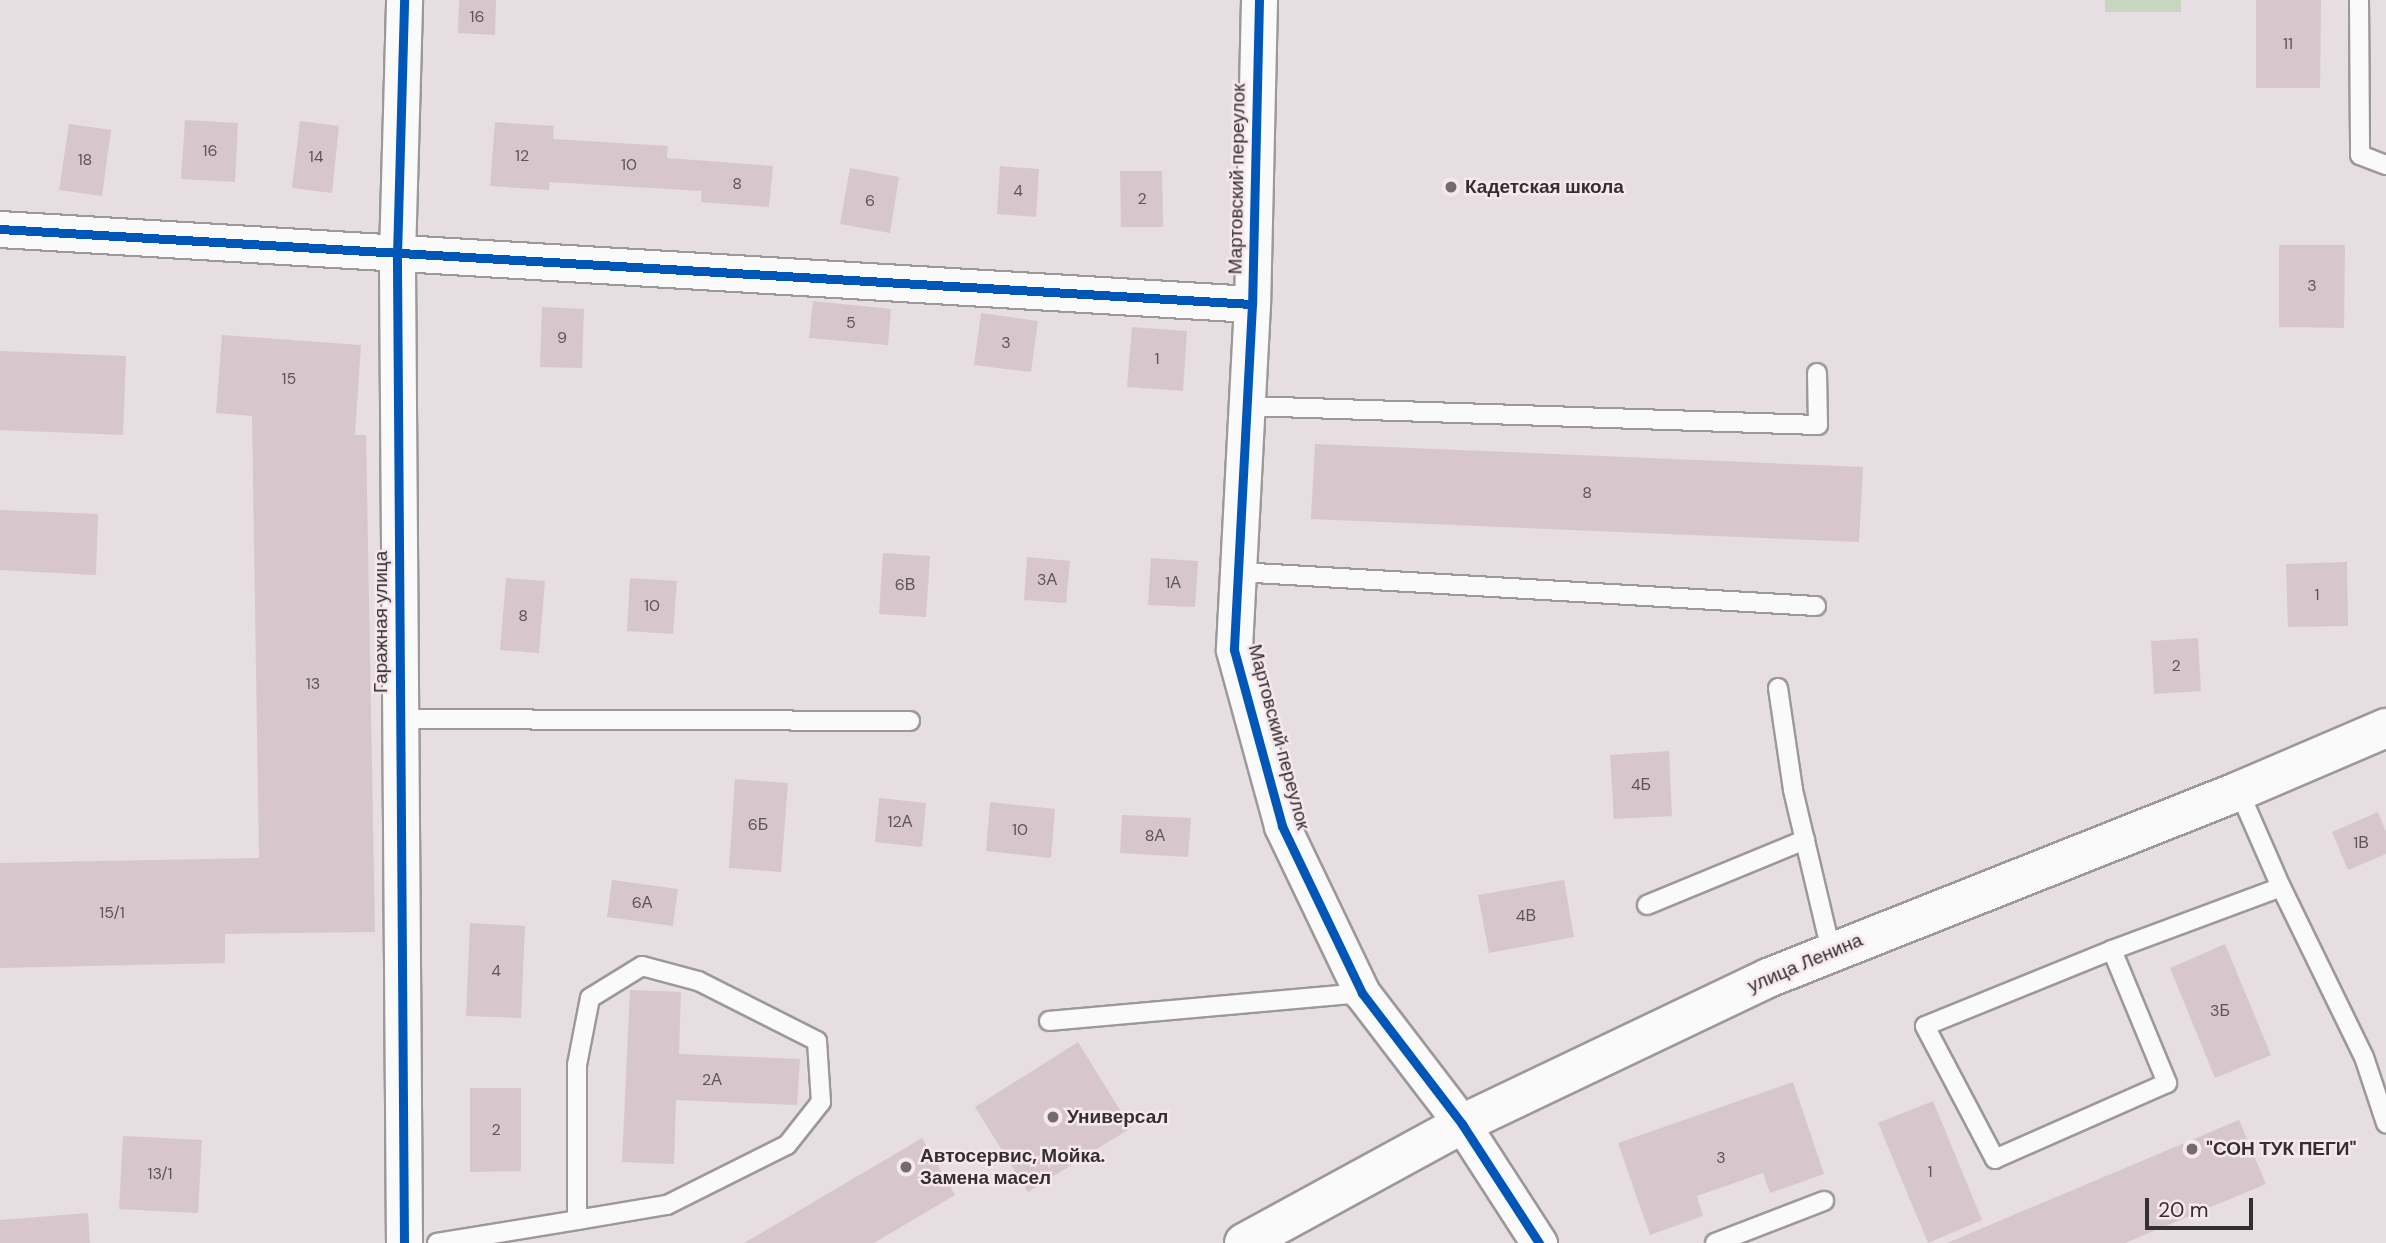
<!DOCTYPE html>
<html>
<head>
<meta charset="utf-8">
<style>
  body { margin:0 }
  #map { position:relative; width:2386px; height:1243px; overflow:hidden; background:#e6dee0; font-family:"DM Sans",sans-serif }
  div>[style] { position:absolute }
  .green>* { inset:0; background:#c8d6c1 }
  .building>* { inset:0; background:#d7c7cc }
  .roads { filter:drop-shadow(2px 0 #9d9899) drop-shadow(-2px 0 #9d9899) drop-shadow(0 2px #9d9899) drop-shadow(0 -2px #9d9899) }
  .lane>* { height:18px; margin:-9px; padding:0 9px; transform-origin:9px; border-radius:9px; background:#fbfafa }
  .street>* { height:35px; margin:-17.5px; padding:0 17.5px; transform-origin:17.5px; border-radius:17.5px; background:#fbfafa }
  .primary>* { height:38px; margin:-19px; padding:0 19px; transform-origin:19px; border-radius:19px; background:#fbfafa }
  .cycleway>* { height:9px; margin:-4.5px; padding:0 4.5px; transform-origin:4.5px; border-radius:4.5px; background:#0057b8 }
  .dots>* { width:19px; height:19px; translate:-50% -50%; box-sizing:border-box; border:4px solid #f6e8ec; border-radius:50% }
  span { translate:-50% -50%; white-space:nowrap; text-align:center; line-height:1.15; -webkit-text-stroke:5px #f6e8ec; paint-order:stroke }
  .number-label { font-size:16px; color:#5d5557 }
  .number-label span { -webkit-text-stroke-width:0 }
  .street-label { font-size:19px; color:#342f30 }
  .poi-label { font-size:19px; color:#342f30; font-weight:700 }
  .left { translate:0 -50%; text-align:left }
  .scale { position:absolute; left:2145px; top:1198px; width:108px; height:32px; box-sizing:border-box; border:4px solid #342f30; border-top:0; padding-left:9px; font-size:21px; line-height:24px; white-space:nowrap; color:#342f30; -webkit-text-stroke:5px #f6e8ec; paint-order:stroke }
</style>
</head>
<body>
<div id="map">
  <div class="green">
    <div style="clip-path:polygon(2105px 0,2181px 0,2181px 12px,2105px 12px)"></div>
  </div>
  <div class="building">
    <div style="clip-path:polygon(459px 0,496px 0,495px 35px,458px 33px)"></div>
    <div style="clip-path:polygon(2256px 0,2321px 0,2320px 88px,2256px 88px)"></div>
    <div style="clip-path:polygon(185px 120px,238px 123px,235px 182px,181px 179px)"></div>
    <div style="clip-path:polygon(300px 121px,339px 126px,332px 193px,292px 188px)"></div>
    <div style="clip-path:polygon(495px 122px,554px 126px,553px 139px,668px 146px,667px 158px,773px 166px,769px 207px,701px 202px,702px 191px,550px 182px,549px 190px,490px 186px)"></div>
    <div style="clip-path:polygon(69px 124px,111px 130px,102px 196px,59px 190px)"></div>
    <div style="clip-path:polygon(1000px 166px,1039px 169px,1036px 217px,997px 214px)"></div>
    <div style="clip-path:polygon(850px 168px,899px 177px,890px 233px,840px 224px)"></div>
    <div style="clip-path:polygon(1120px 171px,1162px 171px,1163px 227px,1121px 227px)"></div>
    <div style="clip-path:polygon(2279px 245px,2345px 245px,2344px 328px,2279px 327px)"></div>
    <div style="clip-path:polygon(813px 301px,891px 309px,888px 345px,809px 338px)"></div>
    <div style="clip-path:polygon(542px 307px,584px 309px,582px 368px,540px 367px)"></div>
    <div style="clip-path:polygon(981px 313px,1038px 321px,1031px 372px,974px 365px)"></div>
    <div style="clip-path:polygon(1132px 327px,1187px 331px,1183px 391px,1127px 387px)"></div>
    <div style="clip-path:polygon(222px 335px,361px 345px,355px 435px,366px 435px,375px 932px,225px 934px,225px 963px,0 968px,0 863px,259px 858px,252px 416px,216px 413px)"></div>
    <div style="clip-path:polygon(0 351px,126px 356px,123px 435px,0 430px)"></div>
    <div style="clip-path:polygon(1315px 444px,1863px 467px,1859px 542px,1311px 519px)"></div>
    <div style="clip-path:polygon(0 510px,98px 514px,96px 575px,0 570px)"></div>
    <div style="clip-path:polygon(883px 553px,930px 556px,926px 617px,879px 614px)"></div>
    <div style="clip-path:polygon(1027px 557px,1070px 561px,1066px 603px,1024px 600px)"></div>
    <div style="clip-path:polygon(1151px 558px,1198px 561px,1195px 607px,1148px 605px)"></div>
    <div style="clip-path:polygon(2347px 562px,2348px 626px,2288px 627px,2286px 564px)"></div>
    <div style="clip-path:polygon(506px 578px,545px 581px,539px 653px,500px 650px)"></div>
    <div style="clip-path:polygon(630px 578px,677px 581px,673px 634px,627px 631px)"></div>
    <div style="clip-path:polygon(2198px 638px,2201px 691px,2154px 694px,2151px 641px)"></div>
    <div style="clip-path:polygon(1669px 751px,1672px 816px,1614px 819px,1610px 755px)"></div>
    <div style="clip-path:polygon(735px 779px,788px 783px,781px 872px,729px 868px)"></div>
    <div style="clip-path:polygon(879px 798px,926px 803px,922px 847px,875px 842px)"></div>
    <div style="clip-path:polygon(990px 802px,1055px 809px,1051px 858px,986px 851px)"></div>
    <div style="clip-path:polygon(2378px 812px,2386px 832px,2386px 854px,2348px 870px,2332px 832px)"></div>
    <div style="clip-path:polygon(1122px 815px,1191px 818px,1188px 857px,1120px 853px)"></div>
    <div style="clip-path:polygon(612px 880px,678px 889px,673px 926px,607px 917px)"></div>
    <div style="clip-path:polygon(1564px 880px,1574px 937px,1489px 953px,1478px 895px)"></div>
    <div style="clip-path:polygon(470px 923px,525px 926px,521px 1018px,466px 1016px)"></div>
    <div style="clip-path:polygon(2225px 944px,2271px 1055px,2215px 1078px,2170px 968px)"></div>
    <div style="clip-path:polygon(630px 990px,681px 992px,679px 1054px,800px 1059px,797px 1105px,676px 1100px,674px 1164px,622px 1162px)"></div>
    <div style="clip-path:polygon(1078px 1042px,1131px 1128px,1028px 1192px,975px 1107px)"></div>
    <div style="clip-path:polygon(1793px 1082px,1824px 1174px,1770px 1193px,1763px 1173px,1697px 1196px,1703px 1216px,1650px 1235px,1618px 1143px)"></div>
    <div style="clip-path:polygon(470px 1088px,521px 1088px,521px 1171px,470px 1172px)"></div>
    <div style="clip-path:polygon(1933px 1101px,1982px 1220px,1928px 1243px,1878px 1123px)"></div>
    <div style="clip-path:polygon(2239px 1120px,2266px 1184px,2125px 1243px,1947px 1243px)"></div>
    <div style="clip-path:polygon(123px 1136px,202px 1140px,198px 1213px,119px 1209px)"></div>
    <div style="clip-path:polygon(922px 1138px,955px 1195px,874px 1243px,744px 1243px)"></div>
    <div style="clip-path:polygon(88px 1213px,90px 1243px,0 1243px,0 1220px)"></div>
  </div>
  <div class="roads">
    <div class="lane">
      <div style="left:2359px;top:0;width:155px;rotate:89.6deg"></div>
      <div style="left:2360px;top:155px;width:28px;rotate:21deg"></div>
      <div style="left:1248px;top:406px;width:570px;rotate:1.91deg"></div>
      <div style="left:1818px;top:425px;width:52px;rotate:-91.1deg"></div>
      <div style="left:1238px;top:572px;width:579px;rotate:3.37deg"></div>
      <div style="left:1778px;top:688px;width:103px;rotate:81.6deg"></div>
      <div style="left:1793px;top:790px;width:165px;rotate:76.7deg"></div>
      <div style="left:399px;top:719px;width:511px;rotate:0.22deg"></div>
      <div style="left:2281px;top:887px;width:189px;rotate:64deg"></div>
      <div style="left:2364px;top:1057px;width:70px;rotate:71.6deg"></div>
      <div style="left:1647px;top:905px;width:171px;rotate:-22.4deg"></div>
      <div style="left:2112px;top:950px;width:144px;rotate:67.5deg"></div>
      <div style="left:2167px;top:1083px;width:188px;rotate:156.2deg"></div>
      <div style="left:1995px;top:1159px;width:150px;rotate:-117.8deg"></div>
      <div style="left:1925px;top:1026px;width:202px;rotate:-22.1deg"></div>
      <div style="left:2112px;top:950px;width:180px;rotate:-20.4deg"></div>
      <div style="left:2281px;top:887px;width:105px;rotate:-113.6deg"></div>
      <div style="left:1049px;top:1021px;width:314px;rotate:-5.1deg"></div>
      <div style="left:437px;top:1243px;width:142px;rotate:-9.3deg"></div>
      <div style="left:577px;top:1220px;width:91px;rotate:-9.5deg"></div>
      <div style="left:667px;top:1205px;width:134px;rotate:-26.6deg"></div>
      <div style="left:787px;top:1145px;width:55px;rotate:-51.7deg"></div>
      <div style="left:821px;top:1102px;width:61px;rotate:-93.8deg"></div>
      <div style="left:817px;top:1041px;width:133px;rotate:-153.2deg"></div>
      <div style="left:698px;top:981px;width:58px;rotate:-165deg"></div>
      <div style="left:642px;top:966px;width:61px;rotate:148.4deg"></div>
      <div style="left:590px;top:998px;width:68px;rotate:101deg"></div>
      <div style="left:577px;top:1065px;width:155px;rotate:90deg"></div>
      <div style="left:1715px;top:1243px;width:117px;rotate:-21.1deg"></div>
    </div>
    <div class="street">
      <div style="left:1259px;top:0;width:304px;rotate:91.3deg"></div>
      <div style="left:1252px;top:304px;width:346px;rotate:93deg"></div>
      <div style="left:1234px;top:650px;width:182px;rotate:74.7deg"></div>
      <div style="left:1282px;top:826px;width:185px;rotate:64.4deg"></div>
      <div style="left:1362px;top:993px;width:165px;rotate:52.6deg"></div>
      <div style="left:1462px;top:1124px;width:142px;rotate:57.1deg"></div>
      <div style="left:0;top:229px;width:1254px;rotate:3.43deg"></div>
      <div style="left:404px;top:1243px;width:988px;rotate:-90.41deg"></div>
      <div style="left:397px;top:255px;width:255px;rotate:-88.4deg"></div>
    </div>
    <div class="primary">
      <div style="left:1244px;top:1243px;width:248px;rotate:-28.6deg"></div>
      <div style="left:1462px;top:1124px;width:339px;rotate:-25.5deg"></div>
      <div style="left:1768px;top:978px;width:507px;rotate:-21.65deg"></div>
      <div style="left:2239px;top:791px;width:160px;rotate:-23.2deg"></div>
    </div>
  </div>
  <div class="cycleway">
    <div style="left:1259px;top:0;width:304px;rotate:91.3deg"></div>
    <div style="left:1252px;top:304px;width:346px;rotate:93deg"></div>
    <div style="left:1234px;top:650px;width:182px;rotate:74.7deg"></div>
    <div style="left:1282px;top:826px;width:185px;rotate:64.4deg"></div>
    <div style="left:1362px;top:993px;width:165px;rotate:52.6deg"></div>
    <div style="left:1462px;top:1124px;width:142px;rotate:57.1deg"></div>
    <div style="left:0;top:229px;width:1254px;rotate:3.43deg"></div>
    <div style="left:404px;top:1243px;width:988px;rotate:-90.41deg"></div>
    <div style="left:397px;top:255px;width:255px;rotate:-88.4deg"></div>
  </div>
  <div class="dots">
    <div style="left:1451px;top:187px;background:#726c6e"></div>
    <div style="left:1053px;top:1117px;background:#726c6e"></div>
    <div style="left:2192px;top:1149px;background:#726c6e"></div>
    <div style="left:906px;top:1167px;background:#726c6e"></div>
  </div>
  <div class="number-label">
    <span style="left:477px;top:17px">16</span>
    <span style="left:2288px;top:44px">11</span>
    <span style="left:210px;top:151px">16</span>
    <span style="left:522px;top:156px">12</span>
    <span style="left:316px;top:157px">14</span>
    <span style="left:85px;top:160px">18</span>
    <span style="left:629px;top:165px">10</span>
    <span style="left:737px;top:184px">8</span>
    <span style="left:1018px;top:191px">4</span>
    <span style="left:1142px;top:199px">2</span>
    <span style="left:870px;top:201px">6</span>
    <span style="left:2312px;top:286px">3</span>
    <span style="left:851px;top:323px">5</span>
    <span style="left:562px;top:338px">9</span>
    <span style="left:1006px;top:343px">3</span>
    <span style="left:1157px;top:359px">1</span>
    <span style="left:289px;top:379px">15</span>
    <span style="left:1587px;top:493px">8</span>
    <span style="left:1047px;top:580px">3А</span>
    <span style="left:1173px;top:583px">1А</span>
    <span style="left:905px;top:585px">6В</span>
    <span style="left:2317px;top:595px">1</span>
    <span style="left:652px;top:606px">10</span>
    <span style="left:523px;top:616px">8</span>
    <span style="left:2176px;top:666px">2</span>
    <span style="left:313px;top:684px">13</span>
    <span style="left:1641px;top:785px">4Б</span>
    <span style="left:900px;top:822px">12А</span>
    <span style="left:758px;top:825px">6Б</span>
    <span style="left:1020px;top:830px">10</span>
    <span style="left:1155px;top:836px">8А</span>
    <span style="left:2361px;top:843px">1В</span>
    <span style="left:642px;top:903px">6А</span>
    <span style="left:112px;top:913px">15/1</span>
    <span style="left:1526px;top:916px">4В</span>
    <span style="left:496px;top:971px">4</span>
    <span style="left:2220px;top:1011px">3Б</span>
    <span style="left:712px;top:1080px">2А</span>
    <span style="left:496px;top:1130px">2</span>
    <span style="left:1721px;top:1158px">3</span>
    <span style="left:1930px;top:1172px">1</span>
    <span style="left:160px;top:1174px">13/1</span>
  </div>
  <div class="street-label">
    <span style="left:1237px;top:179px;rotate:-89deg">Мартовский переулок</span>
    <span style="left:381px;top:622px;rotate:-90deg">Гаражная улица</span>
    <span style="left:1279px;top:737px;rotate:75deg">Мартовский переулок</span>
    <span style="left:1805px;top:963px;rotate:-23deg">улица Ленина</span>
  </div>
  <div class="poi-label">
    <span class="left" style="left:1465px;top:187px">Кадетская школа</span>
    <span class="left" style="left:1067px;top:1117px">Универсал</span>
    <span class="left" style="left:2206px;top:1149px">"СОН ТУК ПЕГИ"</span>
    <span class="left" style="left:920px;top:1167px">Автосервис, Мойка.<br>Замена масел</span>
  </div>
  <div class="scale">20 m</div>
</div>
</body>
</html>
